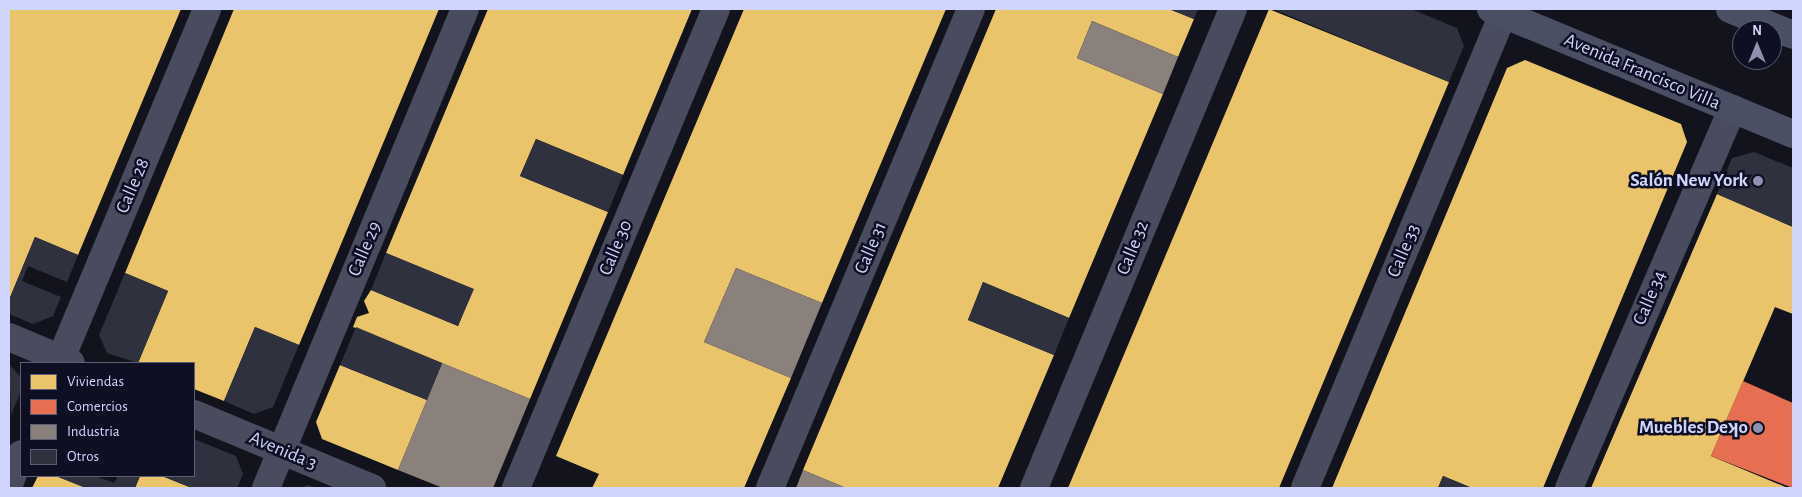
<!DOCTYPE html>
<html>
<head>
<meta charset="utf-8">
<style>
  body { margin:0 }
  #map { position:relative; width:1802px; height:497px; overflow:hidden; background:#12131d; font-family:"Alegreya Sans",sans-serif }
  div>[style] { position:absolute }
  .homes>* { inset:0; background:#e9c46a }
  .shops>* { inset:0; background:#e76f51 }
  .industry>* { inset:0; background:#8a817c }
  .building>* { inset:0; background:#30313f }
  .minor>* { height:28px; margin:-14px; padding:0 14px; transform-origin:14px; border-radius:14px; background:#484c5e }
  .tertiary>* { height:28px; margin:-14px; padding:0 14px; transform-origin:14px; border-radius:14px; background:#484c5e }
  .secondary>* { height:28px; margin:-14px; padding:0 14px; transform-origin:14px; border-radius:14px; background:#4a4f64 }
  .dots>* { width:14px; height:14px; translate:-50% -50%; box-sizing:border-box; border:2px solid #0e0f22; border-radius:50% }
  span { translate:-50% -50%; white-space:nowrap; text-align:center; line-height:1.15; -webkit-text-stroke:5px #0e0f22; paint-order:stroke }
  .street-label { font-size:19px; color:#d0d5fe }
  .poi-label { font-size:19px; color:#d0d5fe; font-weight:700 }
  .right { translate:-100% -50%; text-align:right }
  .frame { position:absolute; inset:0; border:10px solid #d0d5fe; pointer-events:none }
  .legend { position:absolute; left:20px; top:362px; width:175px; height:115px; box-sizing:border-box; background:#0e0f22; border:1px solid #5c5e7a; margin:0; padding:6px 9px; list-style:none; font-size:15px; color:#d0d5fe }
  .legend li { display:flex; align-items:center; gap:10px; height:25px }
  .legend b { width:25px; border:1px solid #5c5e7a }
  .north { position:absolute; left:1732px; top:20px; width:50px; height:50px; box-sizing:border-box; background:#0e0f22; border:1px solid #5c5e7a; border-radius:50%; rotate:0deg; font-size:14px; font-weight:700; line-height:20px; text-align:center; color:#d0d5fe }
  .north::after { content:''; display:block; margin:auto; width:18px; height:22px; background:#8e91af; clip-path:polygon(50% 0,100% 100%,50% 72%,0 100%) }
</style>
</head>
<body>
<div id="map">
  <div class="homes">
    <div style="clip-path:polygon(9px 9px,181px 9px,78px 255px,35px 237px,9px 300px)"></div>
    <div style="clip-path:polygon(234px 9px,439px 9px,299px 345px,255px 327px,224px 401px,194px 389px,194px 363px,138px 363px,168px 291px,125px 273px)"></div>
    <div style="clip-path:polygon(488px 9px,692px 9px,623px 175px,536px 139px,520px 176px,608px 212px,530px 399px,353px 327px,357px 317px,369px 313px,364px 301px,371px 290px,458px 326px,473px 289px,386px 253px)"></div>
    <div style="clip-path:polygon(744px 9px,946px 9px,822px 303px,736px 268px,704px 342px,791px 378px,744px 488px,592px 488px,599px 474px,556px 456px)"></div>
    <div style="clip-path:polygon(996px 9px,1169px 9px,1194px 19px,1178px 57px,1092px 21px,1077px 58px,1163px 94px,1069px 318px,983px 282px,968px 320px,1054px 355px,998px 488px,846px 488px,803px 470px)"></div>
    <div style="clip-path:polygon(1269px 9px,1449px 82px,1279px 488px,1068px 488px)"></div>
    <div style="clip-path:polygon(1525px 60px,1681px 124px,1687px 142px,1543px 488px,1472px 488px,1443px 476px,1438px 488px,1332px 488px,1507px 68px)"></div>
    <div style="clip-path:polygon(1717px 194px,1793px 227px,1793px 314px,1775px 307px,1711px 456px,1788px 488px,1591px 488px)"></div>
    <div style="clip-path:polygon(340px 365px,427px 400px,398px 470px,322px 439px,316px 422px)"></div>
    <div style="clip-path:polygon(38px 476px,56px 476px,86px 488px,32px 488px)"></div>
    <div style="clip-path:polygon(140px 476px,162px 476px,192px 488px,135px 488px)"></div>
  </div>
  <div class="shops">
    <div style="clip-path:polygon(1743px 381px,1793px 403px,1793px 488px,1711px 456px)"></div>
  </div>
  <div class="industry">
    <div style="clip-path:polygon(1092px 21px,1178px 57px,1163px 94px,1077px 58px)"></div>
    <div style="clip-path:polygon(736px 268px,822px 303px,791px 378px,704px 342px)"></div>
    <div style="clip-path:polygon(442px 363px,530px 399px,493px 488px,443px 488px,398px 470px)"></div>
    <div style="clip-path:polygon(803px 470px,846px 488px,796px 488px)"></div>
  </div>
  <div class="building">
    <div style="clip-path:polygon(1169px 9px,1198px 9px,1194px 19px)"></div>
    <div style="clip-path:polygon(1273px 9px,1411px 9px,1457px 28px,1464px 46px,1449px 82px)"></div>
    <div style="clip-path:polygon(536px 139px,623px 175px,608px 212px,520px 176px)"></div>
    <div style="clip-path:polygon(1754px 152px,1793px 168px,1793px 227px,1717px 194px,1732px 158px)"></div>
    <div style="clip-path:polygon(35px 237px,78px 255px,67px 282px,28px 266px,22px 281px,61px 297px,53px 316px,33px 324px,9px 314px,9px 300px)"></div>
    <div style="clip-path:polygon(386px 253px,474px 289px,458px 326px,371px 290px)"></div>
    <div style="clip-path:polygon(125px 273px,168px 291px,138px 363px,107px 353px,99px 335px)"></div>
    <div style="clip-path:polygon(983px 282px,1069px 318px,1054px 355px,968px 320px)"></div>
    <div style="clip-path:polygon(255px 327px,299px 345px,273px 407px,254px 414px,224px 401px)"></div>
    <div style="clip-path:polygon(356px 327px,442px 363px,427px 400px,340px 365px)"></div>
    <div style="clip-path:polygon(9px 364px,21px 377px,21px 391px,11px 415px)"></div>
    <div style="clip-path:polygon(194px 439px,236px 456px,243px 474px,237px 488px,192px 488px,162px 476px,194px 476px)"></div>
    <div style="clip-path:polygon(56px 476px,96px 476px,114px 483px,118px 476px,140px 476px,135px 488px,86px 488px)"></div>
    <div style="clip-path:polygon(1443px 476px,1472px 488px,1438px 488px)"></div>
    <div style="clip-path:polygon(308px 485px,315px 488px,300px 488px)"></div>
  </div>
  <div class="minor">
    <div style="left:9px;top:337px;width:67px;rotate:22.8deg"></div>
    <div style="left:59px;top:363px;width:384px;rotate:-67.3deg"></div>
    <div style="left:194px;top:414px;width:193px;rotate:22.6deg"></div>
    <div style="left:9px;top:484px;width:32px;rotate:-68deg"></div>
    <div style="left:266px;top:488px;width:519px;rotate:-67.44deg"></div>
    <div style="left:516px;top:488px;width:519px;rotate:-67.34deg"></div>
    <div style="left:770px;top:488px;width:519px;rotate:-67.24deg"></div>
    <div style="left:1305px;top:488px;width:514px;rotate:-67.33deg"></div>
    <div style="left:1569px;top:488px;width:413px;rotate:-66.7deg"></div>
  </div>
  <div class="tertiary">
    <div style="left:1034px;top:488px;width:519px;rotate:-67.44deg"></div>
  </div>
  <div class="secondary">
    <div style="left:1491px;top:9px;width:327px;rotate:22.5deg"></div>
    <div style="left:1730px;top:9px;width:68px;rotate:22.4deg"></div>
  </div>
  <div class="dots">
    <div style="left:1758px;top:181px;background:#8e91af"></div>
    <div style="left:1758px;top:428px;background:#8e91af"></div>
  </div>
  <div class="street-label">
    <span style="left:1642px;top:72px;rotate:23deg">Avenida Francisco Villa</span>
    <span style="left:133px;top:186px;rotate:-67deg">Calle 28</span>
    <span style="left:616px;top:248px;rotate:-67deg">Calle 30</span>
    <span style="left:871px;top:248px;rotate:-67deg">Calle 31</span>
    <span style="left:1133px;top:248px;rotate:-68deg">Calle 32</span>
    <span style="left:365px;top:249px;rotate:-67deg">Calle 29</span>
    <span style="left:1404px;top:251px;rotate:-67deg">Calle 33</span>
    <span style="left:1650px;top:298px;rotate:-67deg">Calle 34</span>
    <span style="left:283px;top:451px;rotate:23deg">Avenida 3</span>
  </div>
  <div class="poi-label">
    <span class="right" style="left:1748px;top:181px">Salón New York</span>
    <span class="right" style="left:1748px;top:428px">Muebles Deʞo</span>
  </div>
  <div class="frame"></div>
  <ul class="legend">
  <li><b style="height:14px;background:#e9c46a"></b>Viviendas</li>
  <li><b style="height:14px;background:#e76f51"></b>Comercios</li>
  <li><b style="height:14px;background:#8a817c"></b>Industria</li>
  <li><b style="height:14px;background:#30313f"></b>Otros</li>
  </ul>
  <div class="north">N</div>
</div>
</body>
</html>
